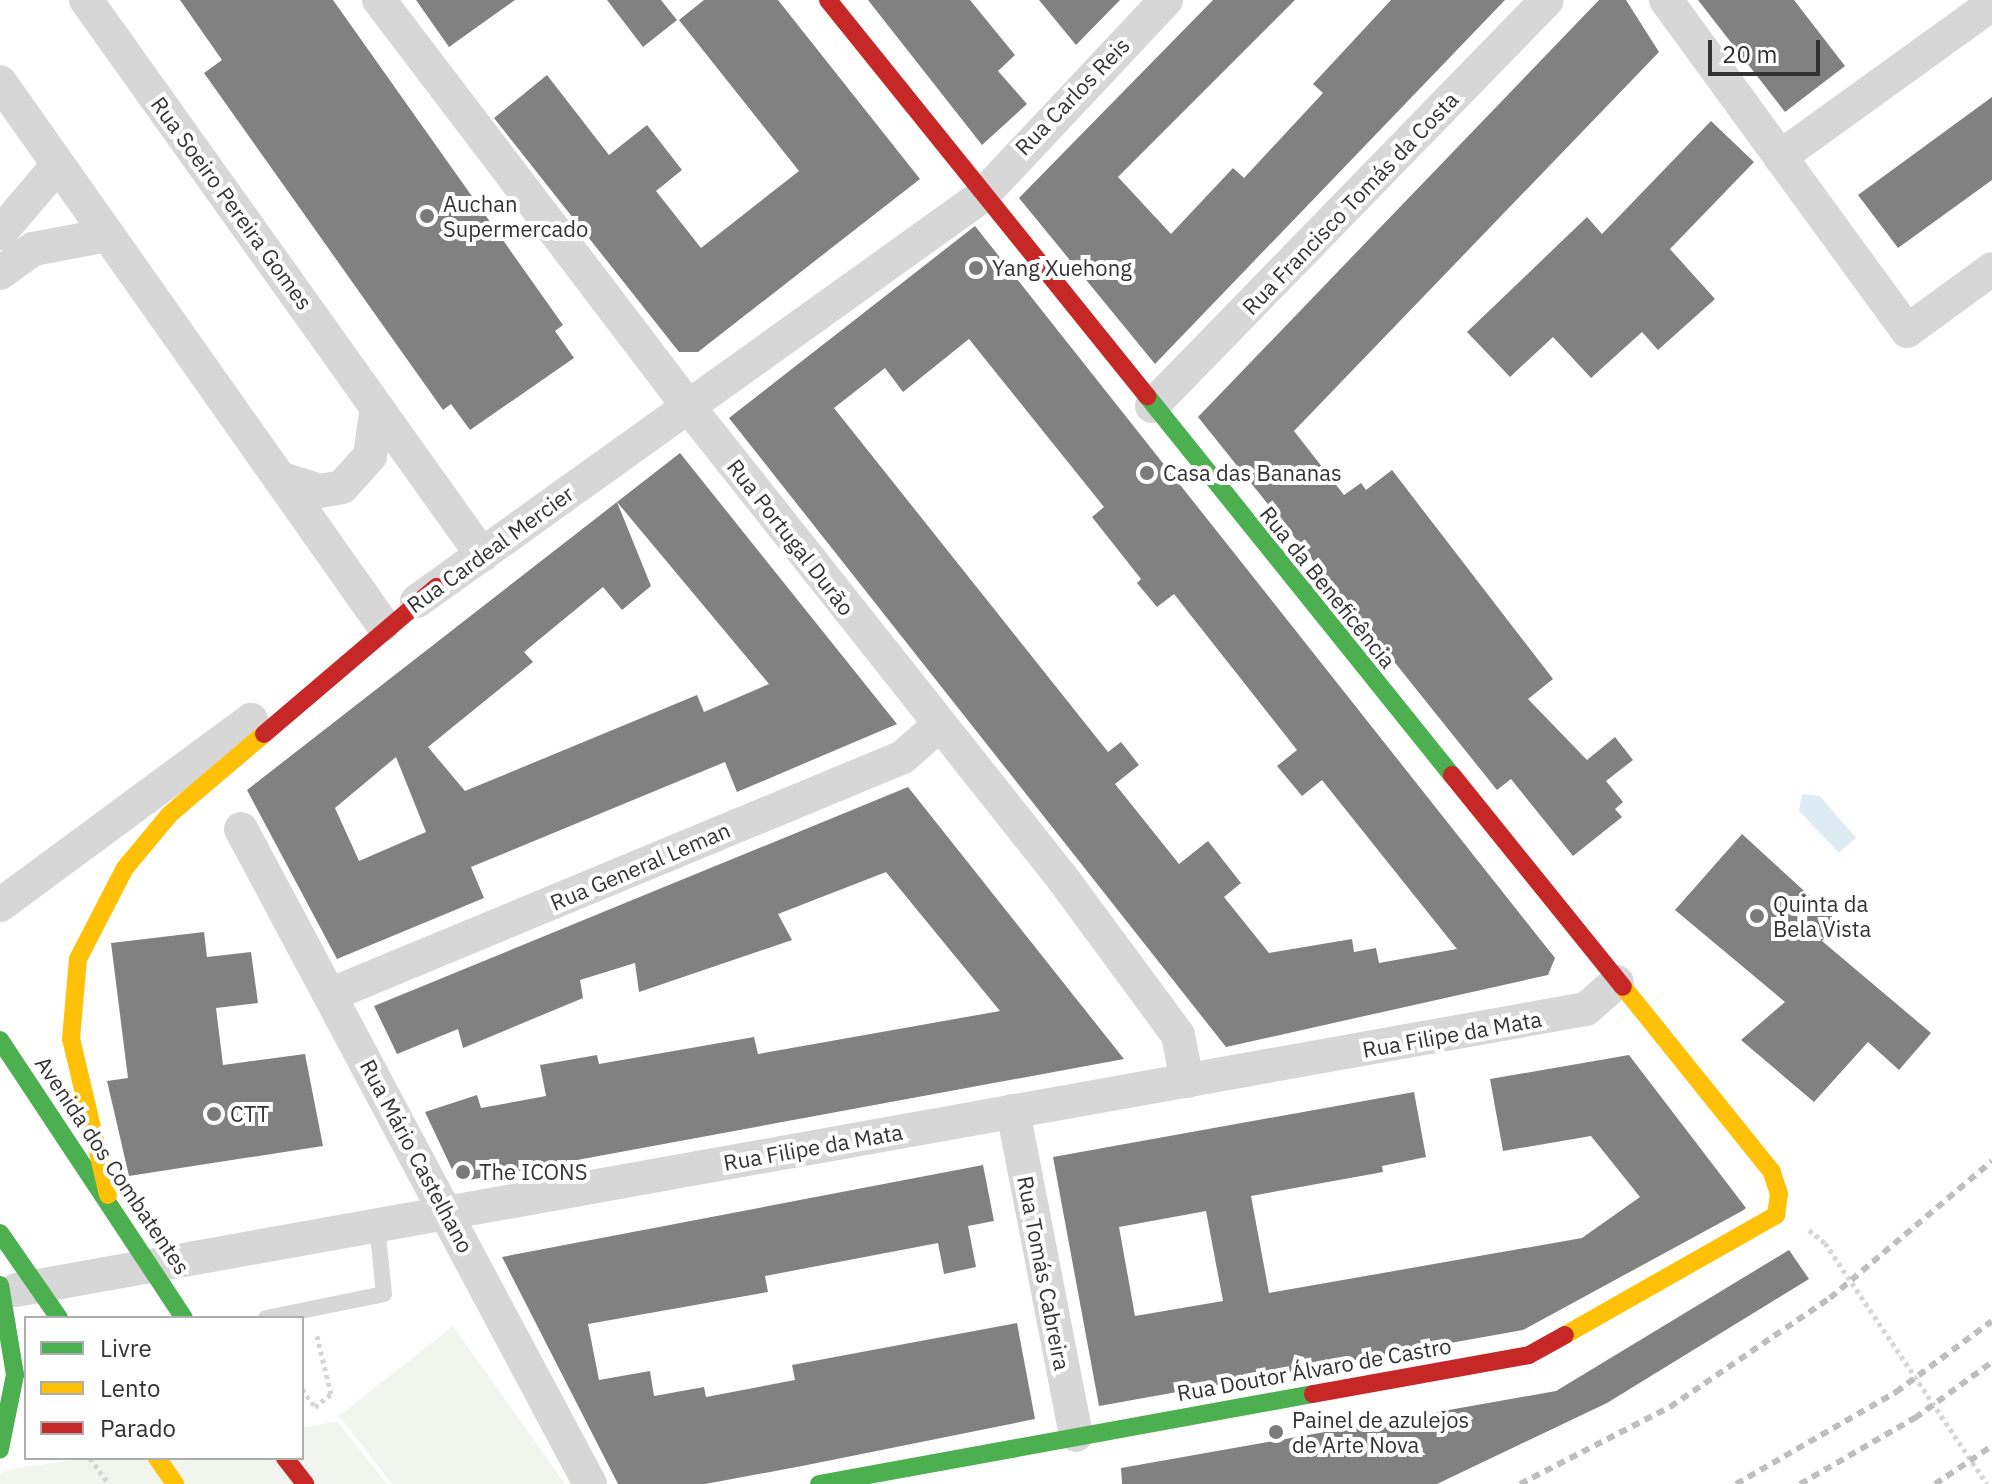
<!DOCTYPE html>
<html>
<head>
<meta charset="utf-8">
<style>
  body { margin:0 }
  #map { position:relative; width:1992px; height:1484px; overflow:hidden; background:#fff; font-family:"IBM Plex Sans",sans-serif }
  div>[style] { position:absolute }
  .green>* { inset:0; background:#f1f5ed }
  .water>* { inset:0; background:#ddebf3 }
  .building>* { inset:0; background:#818181 }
  .path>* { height:5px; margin-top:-2.5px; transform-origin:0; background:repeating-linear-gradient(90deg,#d6d6d6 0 4px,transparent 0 8px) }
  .lane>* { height:16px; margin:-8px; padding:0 8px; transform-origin:8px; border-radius:8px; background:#d7d7d7 }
  .street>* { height:34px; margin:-17px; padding:0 17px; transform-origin:17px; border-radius:17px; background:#d7d7d7 }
  .fast>* { height:18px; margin:-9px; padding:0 9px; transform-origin:9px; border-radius:9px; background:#4caf50 }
  .slow>* { height:18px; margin:-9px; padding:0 9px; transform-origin:9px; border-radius:9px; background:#ffc107 }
  .jam>* { height:18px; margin:-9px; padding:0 9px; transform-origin:9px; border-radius:9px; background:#c62828 }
  .rail>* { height:6px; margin-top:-3px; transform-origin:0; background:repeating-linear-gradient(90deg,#bebebe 0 8px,transparent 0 14px) }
  .dots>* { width:22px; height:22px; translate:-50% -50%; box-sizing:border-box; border:4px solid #fff; border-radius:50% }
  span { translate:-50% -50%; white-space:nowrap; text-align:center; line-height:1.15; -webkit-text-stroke:8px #fff; paint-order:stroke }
  .street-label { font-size:22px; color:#333 }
  .poi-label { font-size:22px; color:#333 }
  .left { translate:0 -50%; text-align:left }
  .legend { position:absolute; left:24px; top:1316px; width:280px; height:144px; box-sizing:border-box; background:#fff; border:2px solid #adadad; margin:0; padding:10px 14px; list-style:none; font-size:24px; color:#333 }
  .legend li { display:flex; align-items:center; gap:16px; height:40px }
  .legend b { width:40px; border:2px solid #adadad }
  .scale { position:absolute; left:1708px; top:40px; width:112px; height:36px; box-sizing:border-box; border:4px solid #333; border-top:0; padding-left:10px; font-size:24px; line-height:28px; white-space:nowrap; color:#333; -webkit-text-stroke:6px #fff; paint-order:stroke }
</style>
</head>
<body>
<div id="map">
  <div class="green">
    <div style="clip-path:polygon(453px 1326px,565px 1484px,392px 1484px,339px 1416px)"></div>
    <div style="clip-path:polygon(337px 1421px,387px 1484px,0 1484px,0 1473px,17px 1468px,87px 1458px,302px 1458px,302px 1428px)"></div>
  </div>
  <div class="water">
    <div style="clip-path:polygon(1802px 794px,1820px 796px,1856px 838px,1839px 853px,1799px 811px)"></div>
  </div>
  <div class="building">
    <div style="clip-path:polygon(180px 0,333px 0,563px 325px,555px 331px,574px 358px,470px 430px,451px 404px,443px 410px,204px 73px,222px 60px)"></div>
    <div style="clip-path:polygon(416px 0,515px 0,449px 47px)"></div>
    <div style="clip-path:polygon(607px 0,661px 0,677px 20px,643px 47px)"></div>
    <div style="clip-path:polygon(704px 0,778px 0,920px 179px,698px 352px,679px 352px,494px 118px,547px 75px,609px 155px,647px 125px,682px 170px,656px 191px,701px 248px,799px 171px,679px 20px)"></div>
    <div style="clip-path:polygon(868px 0,970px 0,1015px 55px,998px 71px,1027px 104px,982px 145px)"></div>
    <div style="clip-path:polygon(1039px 0,1120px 0,1076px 45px)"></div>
    <div style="clip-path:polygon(1213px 0,1295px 0,1118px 177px,1171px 234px,1233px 168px,1244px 178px,1323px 93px,1313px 84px,1391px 0,1505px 0,1155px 364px,1019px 198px)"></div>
    <div style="clip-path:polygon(1599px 0,1626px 0,1659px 52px,1294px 431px,1344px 495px,1361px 483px,1366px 490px,1392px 470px,1553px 679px,1528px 699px,1587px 760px,1615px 737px,1633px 760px,1606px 781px,1623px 802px,1615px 809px,1622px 817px,1573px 856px,1511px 779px,1497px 790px,1198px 417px)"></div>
    <div style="clip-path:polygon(1698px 0,1794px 0,1845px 66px,1785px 112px)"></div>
    <div style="clip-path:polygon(1992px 97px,1992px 180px,1898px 248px,1858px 195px)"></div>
    <div style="clip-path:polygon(1711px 121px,1754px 162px,1670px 249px,1715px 299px,1658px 350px,1642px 332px,1591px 378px,1553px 337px,1510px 377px,1467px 332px,1587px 217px,1602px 234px)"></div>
    <div style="clip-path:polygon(evenodd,975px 226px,1555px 958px,1548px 975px,1226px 1047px,729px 418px,975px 226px,969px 339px,1104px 507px,1092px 517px,1141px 579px,1137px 583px,1157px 607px,1174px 594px,1297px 750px,1277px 766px,1302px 796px,1322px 780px,1457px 949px,1379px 963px,1376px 948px,1354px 952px,1352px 939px,1269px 953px,1224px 897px,1241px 883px,1208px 841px,1179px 864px,1115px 784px,1139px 765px,1121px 742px,1108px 752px,834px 408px,885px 368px,903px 392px,969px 339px)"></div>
    <div style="clip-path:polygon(evenodd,680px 453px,897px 724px,737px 792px,725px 762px,471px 867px,484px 898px,337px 959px,247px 790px,617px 502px,651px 586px,622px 610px,603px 587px,524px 652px,533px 662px,428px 747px,465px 791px,697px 695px,704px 712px,769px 684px,617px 502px,680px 453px,396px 757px,426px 832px,359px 861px,335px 808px,396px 757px)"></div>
    <div style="clip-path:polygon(908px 787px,1124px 1059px,458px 1182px,425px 1112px,477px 1095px,481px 1108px,546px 1096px,540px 1065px,597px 1055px,599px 1064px,754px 1037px,758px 1054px,1000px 1011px,886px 872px,778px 914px,792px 940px,639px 992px,635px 963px,580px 980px,583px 998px,463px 1048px,458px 1029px,397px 1054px,374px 1006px)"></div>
    <div style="clip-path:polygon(1742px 834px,1838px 922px,1822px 941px,1931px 1033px,1899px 1070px,1868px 1042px,1814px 1102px,1741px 1040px,1785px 1002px,1675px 910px)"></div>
    <div style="clip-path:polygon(204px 932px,207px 957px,251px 952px,258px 1003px,216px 1008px,223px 1065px,305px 1054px,323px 1146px,129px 1176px,107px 1081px,128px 1078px,111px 943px)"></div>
    <div style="clip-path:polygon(evenodd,1629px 1055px,1746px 1208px,1742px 1211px,1523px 1330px,1099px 1406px,1053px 1157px,1414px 1092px,1426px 1157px,1382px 1166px,1383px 1172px,1251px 1196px,1269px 1293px,1582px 1238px,1640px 1197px,1591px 1136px,1503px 1151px,1490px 1079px,1629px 1055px,1206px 1211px,1223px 1301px,1135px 1316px,1119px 1227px,1206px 1211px)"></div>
    <div style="clip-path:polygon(983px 1165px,994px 1221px,968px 1226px,976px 1267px,944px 1274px,938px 1243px,765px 1276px,768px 1292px,588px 1324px,599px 1380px,650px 1371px,654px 1396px,704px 1387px,706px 1397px,795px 1380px,792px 1365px,1017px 1323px,1035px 1419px,802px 1466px,705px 1484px,618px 1484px,502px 1257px)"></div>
    <div style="clip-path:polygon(1789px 1250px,1809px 1279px,1607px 1403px,1437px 1484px,1122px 1484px,1121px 1468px,1556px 1391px)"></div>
  </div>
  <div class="path">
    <div style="left:1809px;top:1230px;width:21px;rotate:39deg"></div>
    <div style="left:1825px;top:1243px;width:290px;rotate:56.1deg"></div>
    <div style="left:302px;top:1389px;width:22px;rotate:54deg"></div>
    <div style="left:315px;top:1407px;width:21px;rotate:-39deg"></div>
    <div style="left:331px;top:1394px;width:60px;rotate:-103.6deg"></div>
    <div style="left:90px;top:1458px;width:32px;rotate:54deg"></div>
  </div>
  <div class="lane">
    <div style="left:266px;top:1318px;width:120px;rotate:-11.5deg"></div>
    <div style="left:384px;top:1294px;width:69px;rotate:-95.8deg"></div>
  </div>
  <div class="street">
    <div style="left:86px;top:0;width:682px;rotate:54.49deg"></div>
    <div style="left:379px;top:0;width:510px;rotate:52.73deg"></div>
    <div style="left:688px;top:406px;width:604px;rotate:51.59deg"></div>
    <div style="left:1063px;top:879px;width:194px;rotate:53.6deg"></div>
    <div style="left:1178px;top:1035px;width:47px;rotate:78.9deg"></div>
    <div style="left:1666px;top:0;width:409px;rotate:53.9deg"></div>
    <div style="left:1907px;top:331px;width:105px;rotate:-36.1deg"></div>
    <div style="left:0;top:82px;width:664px;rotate:54.8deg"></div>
    <div style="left:1780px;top:157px;width:261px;rotate:-35.8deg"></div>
    <div style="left:0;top:233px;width:89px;rotate:-49.5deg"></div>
    <div style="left:0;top:273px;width:41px;rotate:-36deg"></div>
    <div style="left:33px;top:249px;width:76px;rotate:-10.6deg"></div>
    <div style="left:1152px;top:406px;width:566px;rotate:-45.79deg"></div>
    <div style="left:279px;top:478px;width:43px;rotate:17.6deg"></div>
    <div style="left:320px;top:491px;width:22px;rotate:-10deg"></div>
    <div style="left:342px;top:487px;width:42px;rotate:-47.9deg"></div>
    <div style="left:370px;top:456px;width:49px;rotate:-81.9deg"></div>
    <div style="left:417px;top:601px;width:695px;rotate:-35.63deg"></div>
    <div style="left:982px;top:196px;width:269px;rotate:-46.8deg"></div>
    <div style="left:241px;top:829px;width:742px;rotate:61.95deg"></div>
    <div style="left:0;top:905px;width:312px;rotate:-36.4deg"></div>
    <div style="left:332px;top:994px;width:618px;rotate:-22.54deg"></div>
    <div style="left:903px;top:757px;width:48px;rotate:-41.6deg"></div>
    <div style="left:1013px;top:1111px;width:330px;rotate:79deg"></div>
    <div style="left:16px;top:1290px;width:1595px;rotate:-10.15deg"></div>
    <div style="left:1586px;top:1009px;width:41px;rotate:-41.1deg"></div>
  </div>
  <div class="fast">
    <div style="left:1147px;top:396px;width:486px;rotate:51.2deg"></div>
    <div style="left:0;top:1040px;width:333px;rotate:56.5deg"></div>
    <div style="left:0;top:1233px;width:103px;rotate:55.2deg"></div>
    <div style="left:0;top:1285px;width:91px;rotate:80.5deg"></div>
    <div style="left:15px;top:1375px;width:76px;rotate:101.5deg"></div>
    <div style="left:819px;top:1484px;width:502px;rotate:-10.33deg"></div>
  </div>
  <div class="slow">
    <div style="left:108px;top:1195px;width:160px;rotate:-103.3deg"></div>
    <div style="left:71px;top:1039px;width:80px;rotate:-85deg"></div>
    <div style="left:78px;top:959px;width:102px;rotate:-62.7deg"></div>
    <div style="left:125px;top:868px;width:70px;rotate:-50.2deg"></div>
    <div style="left:170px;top:814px;width:123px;rotate:-40.4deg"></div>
    <div style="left:1565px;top:1335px;width:243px;rotate:-29.6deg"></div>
    <div style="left:1776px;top:1215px;width:21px;rotate:-82deg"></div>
    <div style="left:1779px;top:1194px;width:23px;rotate:-108deg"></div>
    <div style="left:1772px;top:1172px;width:238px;rotate:-128.8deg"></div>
    <div style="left:157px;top:1458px;width:32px;rotate:55deg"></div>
  </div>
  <div class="jam">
    <div style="left:828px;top:0;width:509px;rotate:51.15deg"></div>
    <div style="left:264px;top:734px;width:227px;rotate:-40.4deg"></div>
    <div style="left:1452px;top:775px;width:272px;rotate:51.1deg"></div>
    <div style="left:1313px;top:1394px;width:219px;rotate:-10.2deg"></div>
    <div style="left:1529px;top:1355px;width:41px;rotate:-29.1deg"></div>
    <div style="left:285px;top:1458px;width:33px;rotate:52deg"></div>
  </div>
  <div class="rail">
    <div style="left:1520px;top:1484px;width:169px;rotate:-27.2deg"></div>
    <div style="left:1670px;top:1407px;width:194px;rotate:-34.3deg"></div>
    <div style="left:1830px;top:1298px;width:212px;rotate:-40.2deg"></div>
    <div style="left:1736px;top:1484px;width:185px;rotate:-29.9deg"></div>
    <div style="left:1896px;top:1392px;width:119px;rotate:-36.5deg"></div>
    <div style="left:1800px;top:1484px;width:133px;rotate:-29.9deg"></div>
    <div style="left:1915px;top:1418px;width:95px;rotate:-36deg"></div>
    <div style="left:1935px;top:1484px;width:69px;rotate:-33.7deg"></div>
  </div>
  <div class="dots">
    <div style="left:427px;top:216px;background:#7a7a7a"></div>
    <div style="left:976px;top:268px;background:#7a7a7a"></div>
    <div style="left:1147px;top:473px;background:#7a7a7a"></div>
    <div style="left:1757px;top:916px;background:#7a7a7a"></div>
    <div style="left:214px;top:1114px;background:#7a7a7a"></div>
    <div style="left:463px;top:1172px;background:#7a7a7a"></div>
    <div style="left:1276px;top:1432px;background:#7a7a7a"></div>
  </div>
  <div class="street-label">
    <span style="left:1072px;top:96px;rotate:-46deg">Rua Carlos Reis</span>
    <span style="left:232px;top:203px;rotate:54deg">Rua Soeiro Pereira Gomes</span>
    <span style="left:1350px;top:203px;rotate:-46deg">Rua Francisco Tomás da Costa</span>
    <span style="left:791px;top:537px;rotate:52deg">Rua Portugal Durão</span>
    <span style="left:490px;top:549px;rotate:-36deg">Rua Cardeal Mercier</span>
    <span style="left:1328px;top:587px;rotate:51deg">Rua da Beneficência</span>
    <span style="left:640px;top:866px;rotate:-23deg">Rua General Leman</span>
    <span style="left:1452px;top:1034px;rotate:-10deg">Rua Filipe da Mata</span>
    <span style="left:813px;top:1147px;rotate:-10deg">Rua Filipe da Mata</span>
    <span style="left:417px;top:1156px;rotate:62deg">Rua Mário Castelhano</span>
    <span style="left:113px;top:1165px;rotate:56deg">Avenida dos Combatentes</span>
    <span style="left:1044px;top:1273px;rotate:79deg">Rua Tomás Cabreira</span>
    <span style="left:1314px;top:1369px;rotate:-10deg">Rua Doutor Álvaro de Castro</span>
  </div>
  <div class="poi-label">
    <span class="left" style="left:443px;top:216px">Auchan<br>Supermercado</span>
    <span class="left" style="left:992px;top:268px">Yang Xuehong</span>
    <span class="left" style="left:1163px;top:473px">Casa das Bananas</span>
    <span class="left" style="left:1773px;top:916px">Quinta da<br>Bela Vista</span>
    <span class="left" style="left:230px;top:1114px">CTT</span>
    <span class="left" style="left:479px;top:1172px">The ICONS</span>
    <span class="left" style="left:1292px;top:1432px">Painel de azulejos<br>de Arte Nova</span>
  </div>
  <ul class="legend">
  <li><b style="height:10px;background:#4caf50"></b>Livre</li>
  <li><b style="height:10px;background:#ffc107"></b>Lento</li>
  <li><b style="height:10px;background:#c62828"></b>Parado</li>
  </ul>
  <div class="scale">20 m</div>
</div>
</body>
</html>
